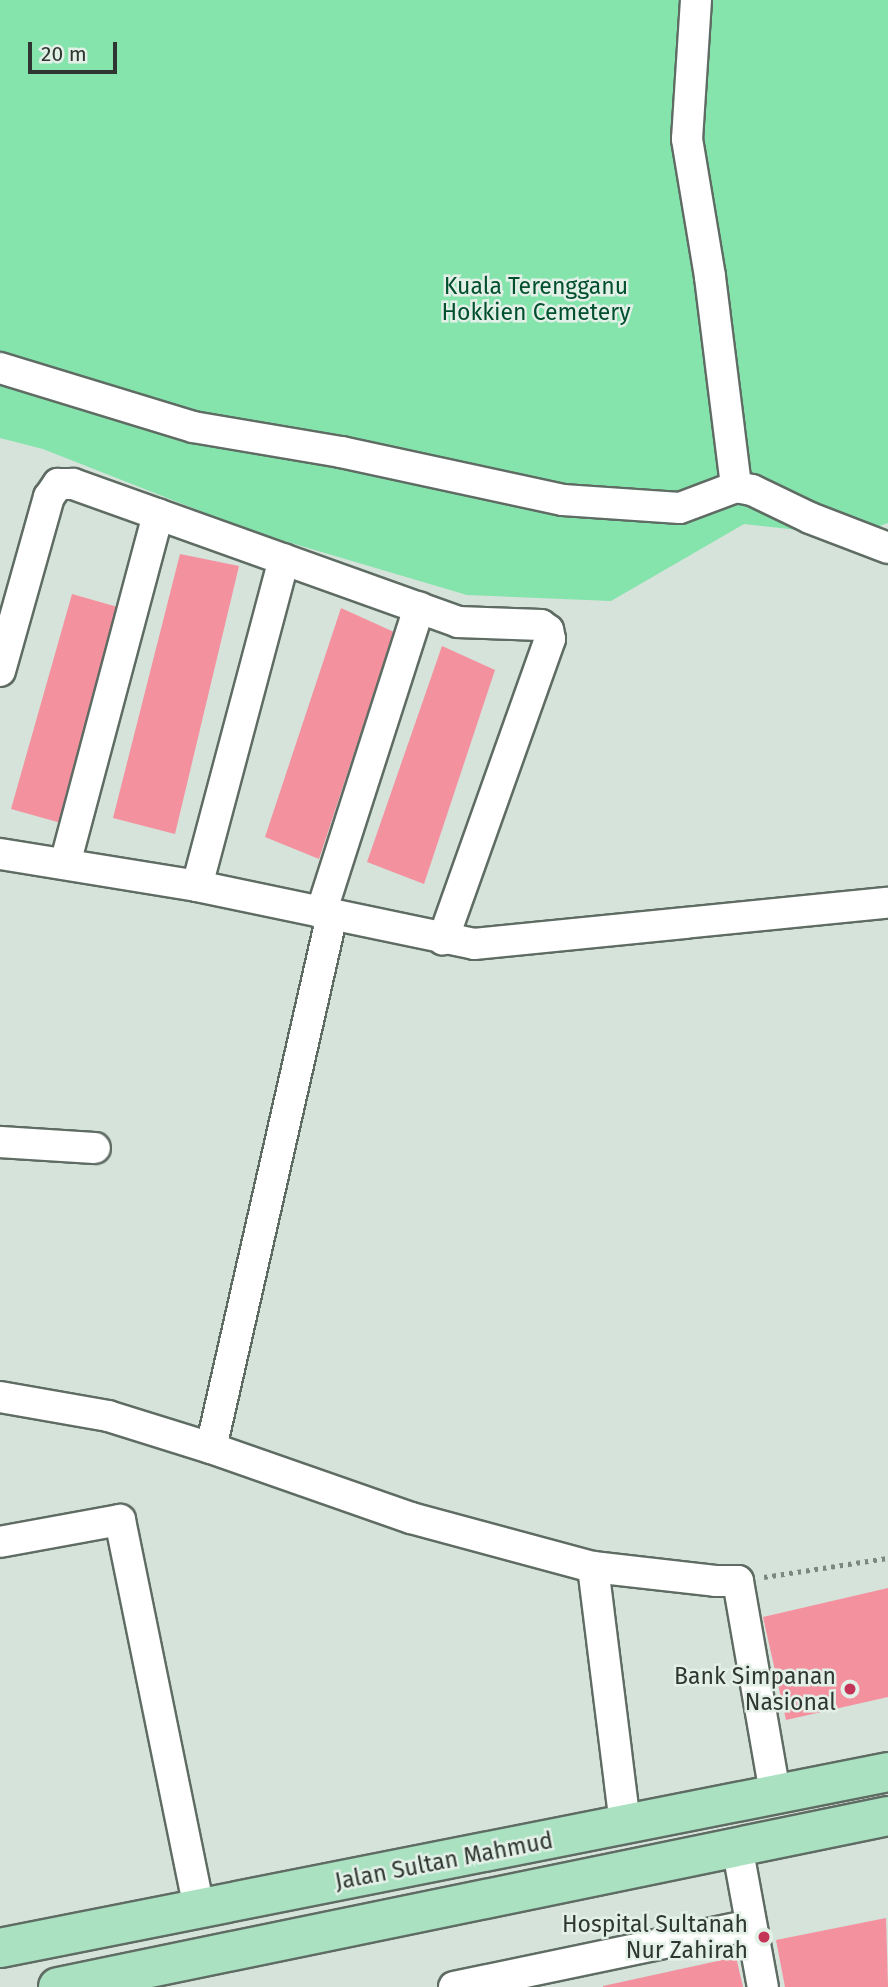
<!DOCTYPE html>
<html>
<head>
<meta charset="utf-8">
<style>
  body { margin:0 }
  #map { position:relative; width:888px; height:1987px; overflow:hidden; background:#d5e3da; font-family:"Fira Sans",sans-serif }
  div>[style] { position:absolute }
  .green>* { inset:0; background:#85e3ac }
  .building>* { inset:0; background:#f4919f }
  .path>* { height:4.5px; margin-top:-2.25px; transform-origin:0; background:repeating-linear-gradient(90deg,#7d8781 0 3.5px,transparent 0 8.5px) }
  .roads { filter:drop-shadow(2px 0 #5f6c64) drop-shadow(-2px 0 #5f6c64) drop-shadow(0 2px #5f6c64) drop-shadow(0 -2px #5f6c64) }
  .minor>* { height:30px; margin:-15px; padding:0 15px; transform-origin:15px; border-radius:15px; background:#fff }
  .major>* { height:38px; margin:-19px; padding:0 19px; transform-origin:19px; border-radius:19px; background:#a9e1c1 }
  .dots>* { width:19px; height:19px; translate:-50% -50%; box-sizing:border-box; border:4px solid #e2f0e7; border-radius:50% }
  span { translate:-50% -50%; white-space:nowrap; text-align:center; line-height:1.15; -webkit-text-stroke:5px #e2f0e7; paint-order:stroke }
  .park-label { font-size:23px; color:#004f2e }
  .poi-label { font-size:23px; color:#2f3531 }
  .right { translate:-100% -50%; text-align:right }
  .street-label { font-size:23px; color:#2f3531 }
  .scale { position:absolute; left:28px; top:42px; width:89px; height:32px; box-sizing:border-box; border:4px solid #2f3531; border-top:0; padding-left:9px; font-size:21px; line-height:24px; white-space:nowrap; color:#2f3531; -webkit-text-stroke:5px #e2f0e7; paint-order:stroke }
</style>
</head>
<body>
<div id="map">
  <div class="green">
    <div style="clip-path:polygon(0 0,888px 0,888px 523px,852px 536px,744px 524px,611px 601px,467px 595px,251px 531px,43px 449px,0 438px)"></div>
  </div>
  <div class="building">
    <div style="clip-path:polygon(180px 554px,239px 566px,175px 834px,113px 818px)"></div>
    <div style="clip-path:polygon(72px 594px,121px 608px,61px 823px,11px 809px)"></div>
    <div style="clip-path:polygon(341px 608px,394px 632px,319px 859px,265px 837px)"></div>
    <div style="clip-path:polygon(442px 646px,495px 670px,424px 884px,367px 862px)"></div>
    <div style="clip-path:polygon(888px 1588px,888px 1697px,786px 1720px,763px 1617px)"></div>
    <div style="clip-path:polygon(886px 1918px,888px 1987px,785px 1987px,776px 1940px)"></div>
    <div style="clip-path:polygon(736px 1957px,743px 1987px,603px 1987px,603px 1986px)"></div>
  </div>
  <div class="path">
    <div style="left:764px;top:1577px;width:125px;rotate:-8.7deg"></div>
  </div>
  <div class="roads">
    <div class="minor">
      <div style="left:696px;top:0;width:139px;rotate:93.7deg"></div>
      <div style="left:687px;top:139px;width:140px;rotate:80.5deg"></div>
      <div style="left:710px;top:277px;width:212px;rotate:82.9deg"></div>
      <div style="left:0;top:368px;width:202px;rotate:17deg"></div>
      <div style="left:193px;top:427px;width:150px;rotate:9.6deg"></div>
      <div style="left:341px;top:452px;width:227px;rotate:12.2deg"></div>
      <div style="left:563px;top:500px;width:117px;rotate:3.9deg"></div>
      <div style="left:680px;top:508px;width:60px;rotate:-20.6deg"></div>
      <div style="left:736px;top:487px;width:16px;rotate:11deg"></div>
      <div style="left:752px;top:490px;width:64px;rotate:25.8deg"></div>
      <div style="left:810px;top:518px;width:84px;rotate:21deg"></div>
      <div style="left:0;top:671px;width:181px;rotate:-74.3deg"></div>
      <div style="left:49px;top:497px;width:16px;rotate:-55deg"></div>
      <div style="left:58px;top:484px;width:15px"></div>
      <div style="left:73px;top:484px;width:409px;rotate:19.7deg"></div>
      <div style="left:458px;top:622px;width:83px;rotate:2.1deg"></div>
      <div style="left:541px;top:625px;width:9px;rotate:36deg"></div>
      <div style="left:548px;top:630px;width:9px;rotate:77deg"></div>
      <div style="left:550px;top:639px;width:319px;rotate:109.6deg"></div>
      <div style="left:0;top:854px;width:200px;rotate:9.2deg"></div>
      <div style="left:197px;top:886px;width:283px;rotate:11.8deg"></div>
      <div style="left:474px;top:944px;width:416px;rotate:-5.7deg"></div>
      <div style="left:65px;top:864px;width:362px;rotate:-75.1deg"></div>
      <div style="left:197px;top:886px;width:338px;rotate:-75.1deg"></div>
      <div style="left:321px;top:913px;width:321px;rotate:-72.2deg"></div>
      <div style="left:0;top:1142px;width:95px;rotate:3.6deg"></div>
      <div style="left:0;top:1397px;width:110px;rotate:10deg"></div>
      <div style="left:108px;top:1416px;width:108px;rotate:17.3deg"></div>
      <div style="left:211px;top:1448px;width:212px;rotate:19.3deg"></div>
      <div style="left:411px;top:1518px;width:188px;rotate:15.1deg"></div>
      <div style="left:593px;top:1567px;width:123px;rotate:6.5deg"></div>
      <div style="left:715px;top:1581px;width:23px"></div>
      <div style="left:738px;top:1581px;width:216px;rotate:80.1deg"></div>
      <div style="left:211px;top:1448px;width:547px;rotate:-77.21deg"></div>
      <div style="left:0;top:1542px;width:122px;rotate:-10.4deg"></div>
      <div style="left:120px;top:1520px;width:398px;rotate:78.5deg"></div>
      <div style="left:593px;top:1567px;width:259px;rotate:82.9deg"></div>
      <div style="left:737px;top:1846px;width:143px;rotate:79.6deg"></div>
      <div style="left:454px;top:1987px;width:303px;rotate:-11.8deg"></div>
    </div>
    <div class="major">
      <div style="left:0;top:1948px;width:905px;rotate:-11.21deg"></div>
      <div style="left:58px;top:1987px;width:847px;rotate:-11.64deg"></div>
    </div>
  </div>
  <div class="dots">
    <div style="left:850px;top:1689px;background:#c33457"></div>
    <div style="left:764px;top:1937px;background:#c33457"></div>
  </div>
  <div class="park-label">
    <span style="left:536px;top:299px">Kuala Terengganu<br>Hokkien Cemetery</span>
  </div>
  <div class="poi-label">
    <span class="right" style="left:836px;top:1689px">Bank Simpanan<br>Nasional</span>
    <span class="right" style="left:748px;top:1937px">Hospital Sultanah<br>Nur Zahirah</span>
  </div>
  <div class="street-label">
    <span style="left:444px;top:1861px;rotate:-11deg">Jalan Sultan Mahmud</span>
  </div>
  <div class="scale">20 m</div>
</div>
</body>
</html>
